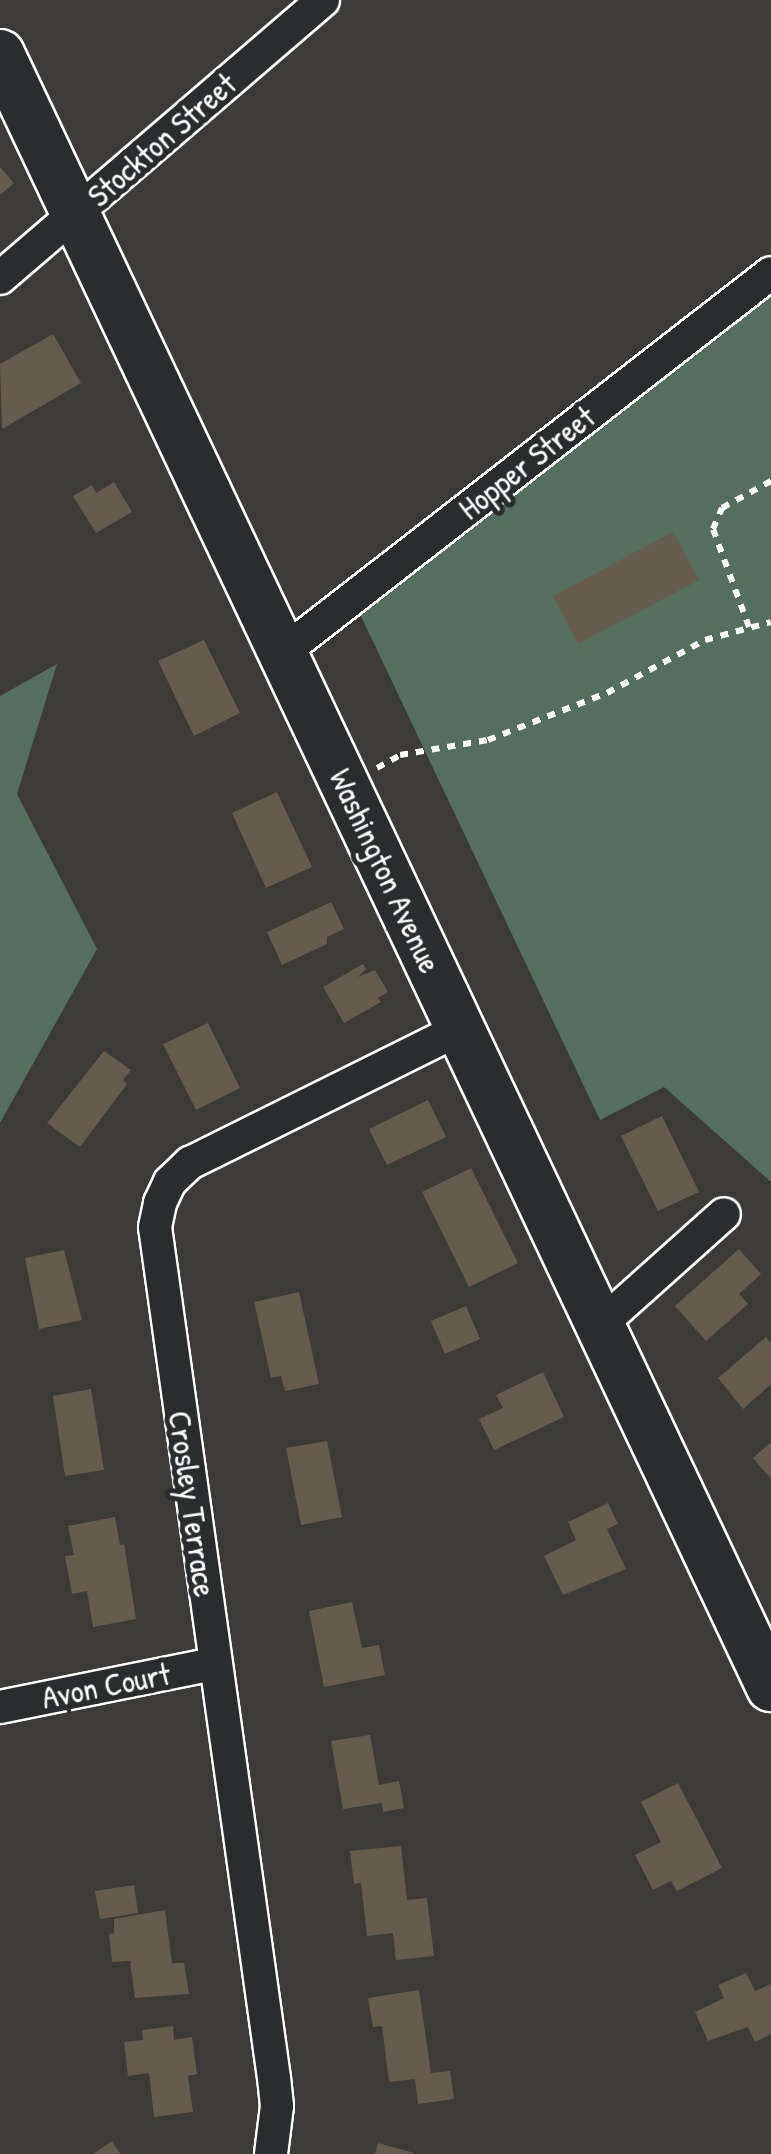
<!DOCTYPE html>
<html>
<head>
<meta charset="utf-8">
<style>
  body { margin:0 }
  #map { position:relative; width:771px; height:2154px; overflow:hidden; background:#3c3b37; font-family:"Patrick Hand",sans-serif }
  div>[style] { position:absolute }
  .green>* { inset:0; background:#556e5d }
  .building>* { inset:0; background:#655c4d }
  .path>* { height:6px; margin-top:-3px; transform-origin:0; background:repeating-linear-gradient(90deg,#fff 0 8px,transparent 0 16px) }
  .roads { filter:drop-shadow(2px 0 #fff) drop-shadow(-2px 0 #fff) drop-shadow(0 2px #fff) drop-shadow(0 -2px #fff) }
  .street>* { height:32px; margin:-16px; padding:0 16px; transform-origin:16px; border-radius:16px; background:#2a2d2e }
  .secondary>* { height:48px; margin:-24px; padding:0 24px; transform-origin:24px; border-radius:24px; background:#2a2d2e }
  span { translate:-50% -50%; white-space:nowrap; text-align:center; line-height:1.15; -webkit-text-stroke:10px #2a2d2e; paint-order:stroke }
  .street-label { font-size:32px; color:#fff }
</style>
</head>
<body>
<div id="map">
  <div class="green">
    <div style="clip-path:polygon(771px 279px,771px 1182px,664px 1087px,600px 1120px,359px 612px)"></div>
    <div style="clip-path:polygon(57px 664px,17px 794px,97px 949px,0 1123px,0 696px)"></div>
  </div>
  <div class="building">
    <div style="clip-path:polygon(0 167px,14px 183px,0 195px)"></div>
    <div style="clip-path:polygon(53px 334px,81px 383px,2px 429px,0 364px)"></div>
    <div style="clip-path:polygon(114px 482px,132px 512px,96px 533px,73px 496px,92px 485px,96px 493px)"></div>
    <div style="clip-path:polygon(673px 532px,699px 580px,578px 644px,553px 596px)"></div>
    <div style="clip-path:polygon(204px 640px,240px 713px,194px 736px,158px 661px)"></div>
    <div style="clip-path:polygon(277px 792px,312px 867px,266px 888px,232px 813px)"></div>
    <div style="clip-path:polygon(331px 902px,344px 929px,327px 937px,327px 944px,282px 965px,267px 932px)"></div>
    <div style="clip-path:polygon(363px 964px,366px 969px,358px 977px,375px 970px,388px 992px,378px 998px,381px 1002px,344px 1023px,323px 987px)"></div>
    <div style="clip-path:polygon(208px 1023px,240px 1088px,196px 1110px,163px 1044px)"></div>
    <div style="clip-path:polygon(104px 1051px,131px 1070px,123px 1080px,127px 1084px,80px 1147px,47px 1123px)"></div>
    <div style="clip-path:polygon(428px 1100px,446px 1137px,387px 1165px,369px 1129px)"></div>
    <div style="clip-path:polygon(662px 1116px,699px 1192px,658px 1211px,621px 1136px)"></div>
    <div style="clip-path:polygon(471px 1168px,518px 1263px,469px 1287px,422px 1192px)"></div>
    <div style="clip-path:polygon(739px 1249px,761px 1274px,739px 1294px,748px 1304px,706px 1341px,675px 1306px)"></div>
    <div style="clip-path:polygon(64px 1250px,82px 1320px,39px 1329px,25px 1258px)"></div>
    <div style="clip-path:polygon(299px 1292px,319px 1384px,285px 1391px,281px 1376px,271px 1378px,254px 1302px)"></div>
    <div style="clip-path:polygon(466px 1306px,480px 1339px,445px 1354px,431px 1321px)"></div>
    <div style="clip-path:polygon(766px 1337px,771px 1343px,771px 1384px,743px 1409px,718px 1378px)"></div>
    <div style="clip-path:polygon(543px 1372px,564px 1417px,494px 1450px,479px 1419px,503px 1408px,496px 1395px)"></div>
    <div style="clip-path:polygon(91px 1389px,104px 1470px,65px 1476px,53px 1396px)"></div>
    <div style="clip-path:polygon(327px 1441px,342px 1517px,301px 1525px,286px 1448px)"></div>
    <div style="clip-path:polygon(771px 1442px,771px 1479px,753px 1458px)"></div>
    <div style="clip-path:polygon(608px 1503px,618px 1524px,607px 1529px,626px 1569px,563px 1595px,544px 1556px,576px 1540px,568px 1522px)"></div>
    <div style="clip-path:polygon(115px 1517px,120px 1545px,124px 1544px,136px 1619px,93px 1627px,87px 1591px,72px 1594px,65px 1556px,74px 1555px,68px 1526px)"></div>
    <div style="clip-path:polygon(352px 1602px,362px 1648px,379px 1645px,385px 1675px,324px 1687px,309px 1611px)"></div>
    <div style="clip-path:polygon(370px 1735px,379px 1785px,399px 1781px,404px 1808px,383px 1812px,382px 1803px,343px 1809px,331px 1741px)"></div>
    <div style="clip-path:polygon(678px 1783px,722px 1868px,677px 1891px,671px 1881px,653px 1890px,635px 1855px,661px 1842px,641px 1802px)"></div>
    <div style="clip-path:polygon(401px 1846px,407px 1900px,427px 1898px,434px 1956px,396px 1960px,393px 1933px,367px 1936px,361px 1883px,354px 1884px,350px 1851px)"></div>
    <div style="clip-path:polygon(134px 1885px,138px 1913px,100px 1919px,95px 1891px)"></div>
    <div style="clip-path:polygon(165px 1910px,172px 1963px,184px 1963px,189px 1994px,135px 1998px,130px 1961px,112px 1962px,109px 1934px,114px 1933px,114px 1919px)"></div>
    <div style="clip-path:polygon(746px 1973px,755px 1991px,771px 1984px,771px 2034px,755px 2042px,748px 2027px,708px 2041px,695px 2012px,724px 1998px,718px 1985px)"></div>
    <div style="clip-path:polygon(419px 1990px,431px 2073px,450px 2071px,454px 2099px,418px 2104px,415px 2079px,389px 2082px,382px 2026px,373px 2027px,368px 1998px)"></div>
    <div style="clip-path:polygon(173px 2026px,174px 2040px,192px 2037px,197px 2074px,188px 2076px,193px 2112px,154px 2117px,149px 2073px,128px 2076px,124px 2042px,143px 2040px,142px 2030px)"></div>
    <div style="clip-path:polygon(112px 2141px,120px 2154px,93px 2154px)"></div>
    <div style="clip-path:polygon(378px 2143px,414px 2153px,414px 2154px,375px 2154px)"></div>
  </div>
  <div class="path">
    <div style="left:749px;top:627px;width:104px;rotate:-110.2deg"></div>
    <div style="left:713px;top:529px;width:23px;rotate:-67deg"></div>
    <div style="left:722px;top:508px;width:56px;rotate:-28.9deg"></div>
    <div style="left:377px;top:768px;width:26px;rotate:-29deg"></div>
    <div style="left:400px;top:755px;width:89px;rotate:-9.7deg"></div>
    <div style="left:488px;top:740px;width:128px;rotate:-21.6deg"></div>
    <div style="left:607px;top:693px;width:111px;rotate:-28.4deg"></div>
    <div style="left:705px;top:640px;width:68px;rotate:-15.3deg"></div>
  </div>
  <div class="roads">
    <div class="street">
      <div style="left:0;top:278px;width:426px;rotate:-40.7deg"></div>
      <div style="left:282px;top:653px;width:619px;rotate:-37.85deg"></div>
      <div style="left:600px;top:1325px;width:166px;rotate:-41.8deg"></div>
      <div style="left:0;top:1707px;width:217px;rotate:-11.4deg"></div>
      <div style="left:271px;top:2154px;width:48px;rotate:-82.9deg"></div>
      <div style="left:277px;top:2106px;width:28px;rotate:-96deg"></div>
      <div style="left:274px;top:2078px;width:859px;rotate:-97.96deg"></div>
      <div style="left:155px;top:1227px;width:25px;rotate:-78deg"></div>
      <div style="left:160px;top:1203px;width:23px;rotate:-65deg"></div>
      <div style="left:170px;top:1182px;width:28px;rotate:-44deg"></div>
      <div style="left:190px;top:1163px;width:301px;rotate:-26.4deg"></div>
    </div>
    <div class="secondary">
      <div style="left:0;top:54px;width:1806px;rotate:64.73deg"></div>
    </div>
  </div>
  <div class="street-label">
    <span style="left:162px;top:140px;rotate:-41deg">Stockton Street</span>
    <span style="left:527px;top:463px;rotate:-38deg">Hopper Street</span>
    <span style="left:385px;top:871px;rotate:65deg">Washington Avenue</span>
    <span style="left:192px;top:1504px;rotate:82deg">Crosley Terrace</span>
    <span style="left:106px;top:1686px;rotate:-11deg">Avon Court</span>
  </div>
</div>
</body>
</html>
